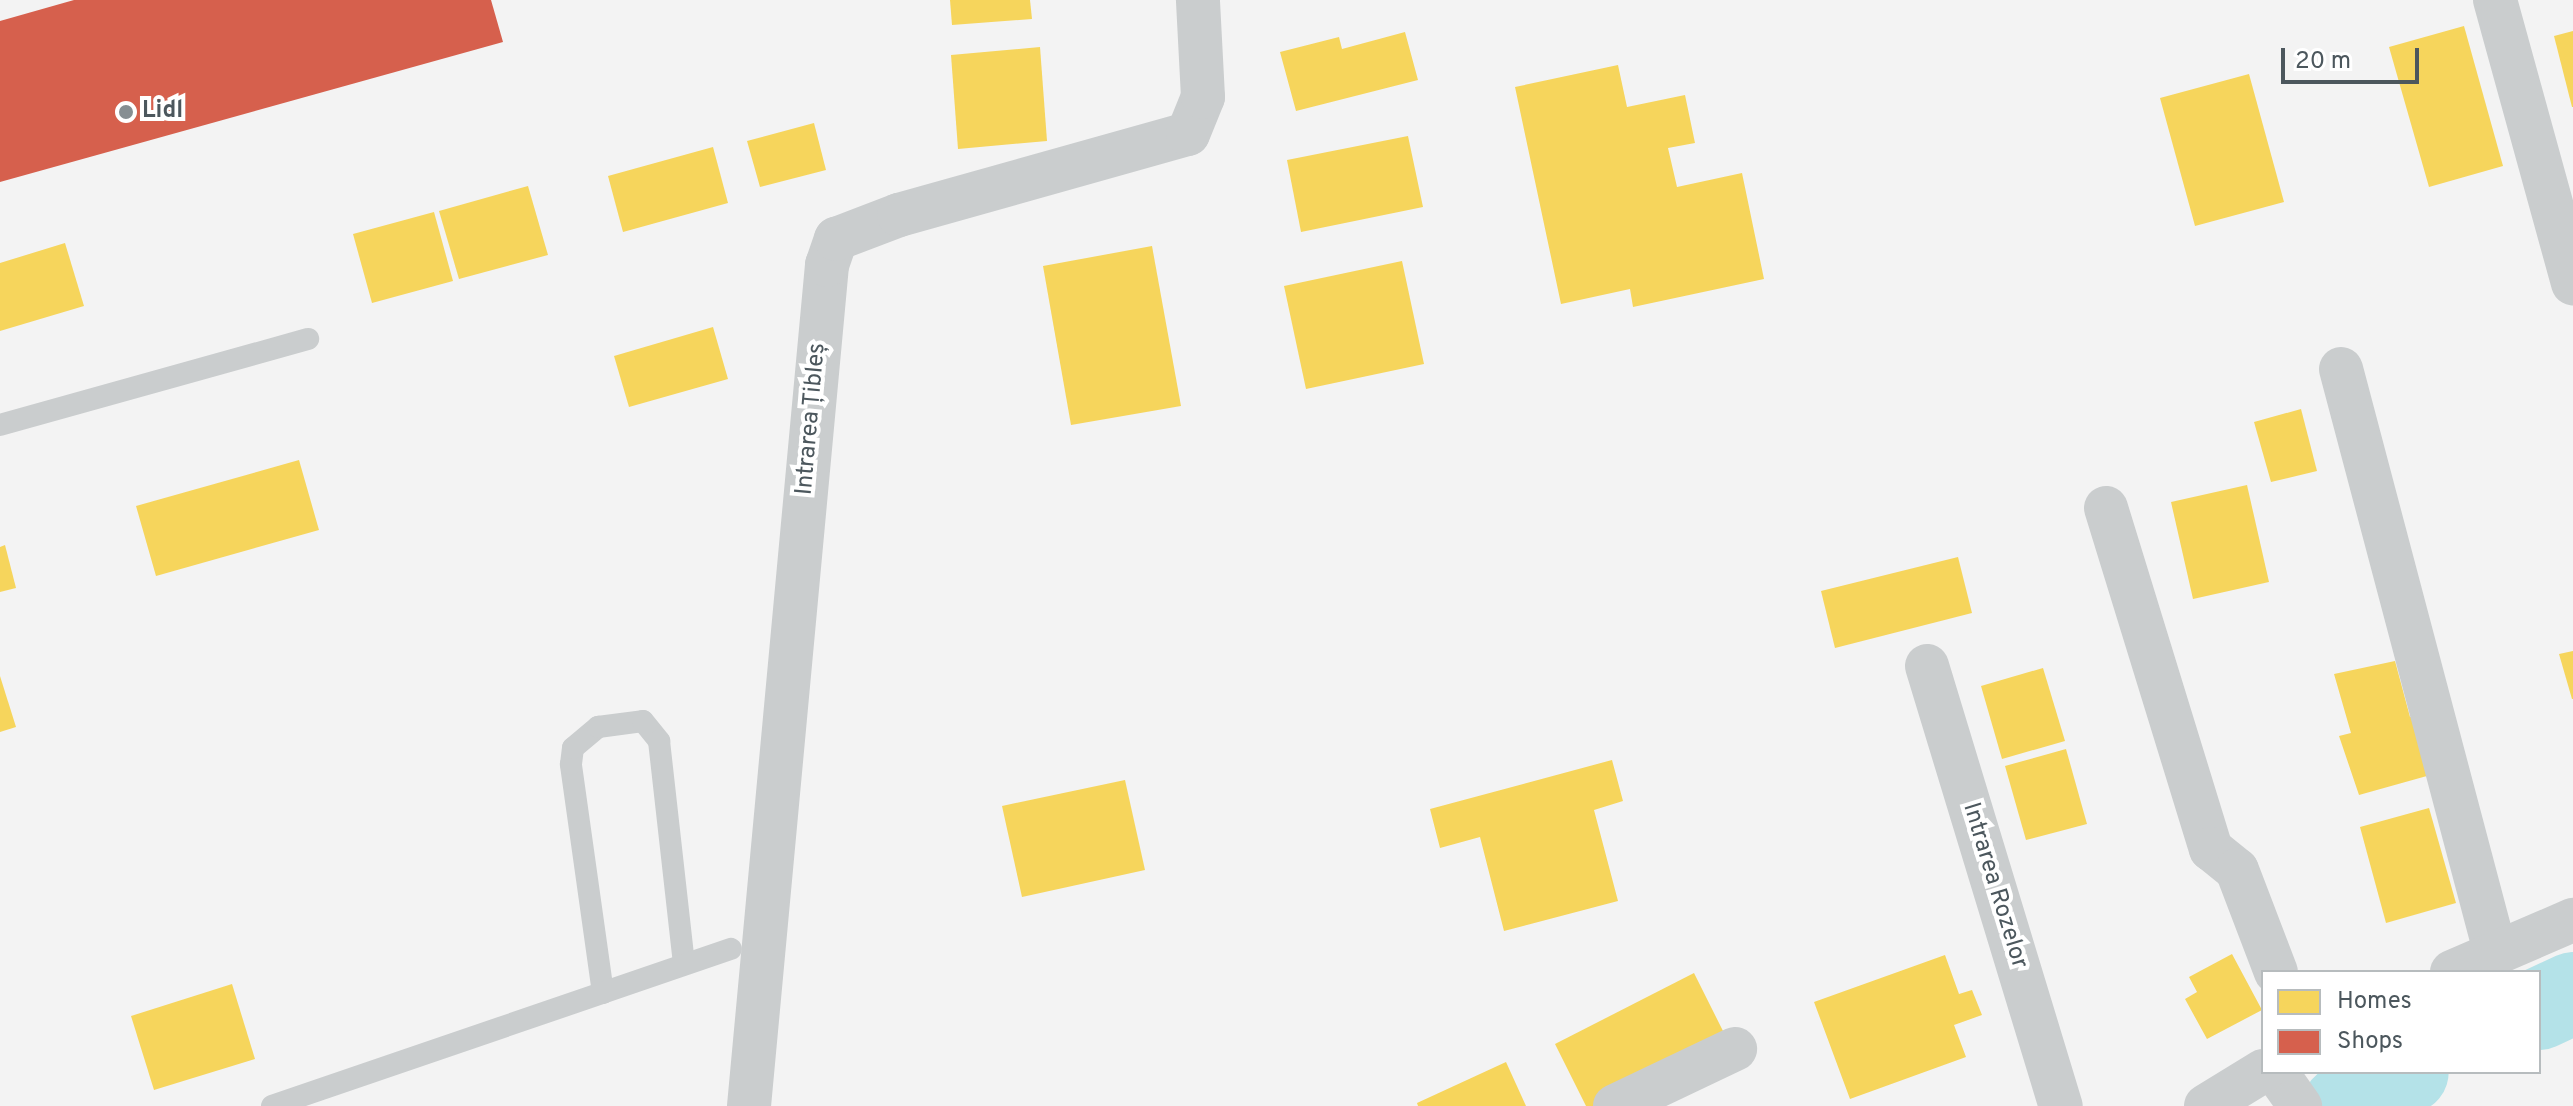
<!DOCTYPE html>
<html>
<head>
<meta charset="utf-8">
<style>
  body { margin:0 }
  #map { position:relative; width:2573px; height:1106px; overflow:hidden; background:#f3f3f3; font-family:Overpass,sans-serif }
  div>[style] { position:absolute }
  .homes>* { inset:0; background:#f6d55c }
  .shops>* { inset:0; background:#d6604d }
  .river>* { height:82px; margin:-41px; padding:0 41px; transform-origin:41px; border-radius:41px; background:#b4e2e8 }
  .service>* { height:22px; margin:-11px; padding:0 11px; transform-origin:11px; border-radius:11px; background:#cacdce }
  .minor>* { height:44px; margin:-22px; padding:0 22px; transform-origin:22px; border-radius:22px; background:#cacdce }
  .dots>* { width:22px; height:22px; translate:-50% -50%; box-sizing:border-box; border:4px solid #fff; border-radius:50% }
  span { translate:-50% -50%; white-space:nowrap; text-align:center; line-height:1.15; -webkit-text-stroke:8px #fff; paint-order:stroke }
  .poi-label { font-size:24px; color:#4c575d; font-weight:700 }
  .left { translate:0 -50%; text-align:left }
  .street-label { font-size:24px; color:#4c575d }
  .legend { position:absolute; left:2261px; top:970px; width:280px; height:104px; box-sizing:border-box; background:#fff; border:2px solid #b7bcbe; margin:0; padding:10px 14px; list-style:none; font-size:24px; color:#4c575d }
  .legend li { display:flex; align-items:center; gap:16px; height:40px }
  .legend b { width:40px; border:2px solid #b7bcbe }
  .scale { position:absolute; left:2281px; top:48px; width:138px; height:36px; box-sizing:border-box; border:4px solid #4c575d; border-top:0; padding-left:10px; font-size:24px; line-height:28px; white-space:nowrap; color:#4c575d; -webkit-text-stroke:6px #fff; paint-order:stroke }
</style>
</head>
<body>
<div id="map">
  <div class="homes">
    <div style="clip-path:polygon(950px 0,1030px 0,1032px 19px,952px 25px)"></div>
    <div style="clip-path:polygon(2464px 26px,2503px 166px,2429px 187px,2389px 47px)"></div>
    <div style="clip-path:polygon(2573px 31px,2573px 107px,2572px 107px,2554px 36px)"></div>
    <div style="clip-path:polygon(1405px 32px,1418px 80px,1296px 111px,1280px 52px,1339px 37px,1342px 49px)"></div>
    <div style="clip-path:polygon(1040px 47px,1047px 141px,958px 149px,951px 55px)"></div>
    <div style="clip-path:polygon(1618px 65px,1627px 107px,1685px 95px,1695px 143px,1668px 148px,1677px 187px,1742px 173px,1764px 279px,1633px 307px,1630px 289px,1561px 304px,1515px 87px)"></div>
    <div style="clip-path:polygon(2249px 74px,2284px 202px,2195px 226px,2160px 98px)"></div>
    <div style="clip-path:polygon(814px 123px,826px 170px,760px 187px,747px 141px)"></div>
    <div style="clip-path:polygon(1408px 136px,1423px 207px,1301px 232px,1287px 160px)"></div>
    <div style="clip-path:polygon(713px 147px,728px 203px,623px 232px,608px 176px)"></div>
    <div style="clip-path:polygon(528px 186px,548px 255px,459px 279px,439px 211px)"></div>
    <div style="clip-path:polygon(434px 212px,453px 281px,372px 303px,353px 234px)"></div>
    <div style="clip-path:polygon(65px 243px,84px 306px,0 331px,0 263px)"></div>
    <div style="clip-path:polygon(1152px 246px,1181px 406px,1071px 425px,1043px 266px)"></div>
    <div style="clip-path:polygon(1402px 261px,1424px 364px,1306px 389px,1284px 286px)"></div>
    <div style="clip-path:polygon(713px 327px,728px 379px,629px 407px,614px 356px)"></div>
    <div style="clip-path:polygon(2301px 409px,2317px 471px,2271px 482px,2254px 422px)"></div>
    <div style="clip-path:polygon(299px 460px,319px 530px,156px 576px,136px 506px)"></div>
    <div style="clip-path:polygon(2247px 485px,2269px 582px,2193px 599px,2171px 502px)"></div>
    <div style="clip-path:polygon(5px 545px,16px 588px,0 592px,0 547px)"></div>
    <div style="clip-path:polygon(1958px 557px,1972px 613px,1835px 648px,1821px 591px)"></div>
    <div style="clip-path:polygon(2573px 651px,2573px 699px,2572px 699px,2559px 654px)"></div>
    <div style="clip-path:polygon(2395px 661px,2410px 717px,2420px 714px,2434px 774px,2359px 795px,2339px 736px,2351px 733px,2334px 674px)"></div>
    <div style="clip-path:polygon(2043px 668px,2065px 741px,2002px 759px,1981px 686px)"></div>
    <div style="clip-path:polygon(0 676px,16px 727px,0 732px)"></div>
    <div style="clip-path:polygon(2066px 749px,2087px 824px,2026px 840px,2005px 766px)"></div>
    <div style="clip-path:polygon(1612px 760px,1623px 801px,1594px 810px,1618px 901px,1504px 931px,1480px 837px,1440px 848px,1430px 809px)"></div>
    <div style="clip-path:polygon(1125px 780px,1145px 870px,1022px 897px,1002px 806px)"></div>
    <div style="clip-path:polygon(2429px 808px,2456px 903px,2386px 923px,2360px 827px)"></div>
    <div style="clip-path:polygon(2232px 954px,2262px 1010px,2207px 1039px,2185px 999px,2197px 992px,2189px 977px)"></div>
    <div style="clip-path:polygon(1945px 955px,1959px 994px,1972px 990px,1982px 1015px,1954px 1025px,1966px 1057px,1850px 1099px,1814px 1002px)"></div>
    <div style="clip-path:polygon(1694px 973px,1729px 1043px,1606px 1106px,1586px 1106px,1555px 1044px)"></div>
    <div style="clip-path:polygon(232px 984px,255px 1059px,154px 1090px,131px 1016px)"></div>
    <div style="clip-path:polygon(1506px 1062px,1526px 1106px,1418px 1106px,1417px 1103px)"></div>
  </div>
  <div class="shops">
    <div style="clip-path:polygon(74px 0,491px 0,503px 42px,0 182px,0 21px)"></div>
  </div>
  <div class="river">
    <div style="left:2539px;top:1009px;width:38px;rotate:-25deg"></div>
    <div style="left:2343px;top:1106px;width:73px;rotate:-27.6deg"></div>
  </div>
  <div class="service">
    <div style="left:0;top:425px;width:320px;rotate:-15.6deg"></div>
    <div style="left:603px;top:993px;width:231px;rotate:-98deg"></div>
    <div style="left:571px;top:764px;width:16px;rotate:-83deg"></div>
    <div style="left:573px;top:748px;width:33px;rotate:-40deg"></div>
    <div style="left:598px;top:727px;width:45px;rotate:-7.6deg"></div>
    <div style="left:643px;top:721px;width:26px;rotate:51deg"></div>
    <div style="left:659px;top:741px;width:224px;rotate:83.6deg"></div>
    <div style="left:272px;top:1106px;width:485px;rotate:-18.9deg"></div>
  </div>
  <div class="minor">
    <div style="left:2495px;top:0;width:294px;rotate:74.6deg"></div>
    <div style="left:2341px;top:369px;width:602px;rotate:75.18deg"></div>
    <div style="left:2106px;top:508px;width:357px;rotate:72.9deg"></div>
    <div style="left:2211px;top:849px;width:33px;rotate:39deg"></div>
    <div style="left:2237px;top:870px;width:109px;rotate:69.1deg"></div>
    <div style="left:1927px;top:666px;width:460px;rotate:73.1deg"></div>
    <div style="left:2452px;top:972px;width:132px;rotate:-23.3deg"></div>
    <div style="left:2276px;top:1072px;width:42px;rotate:54.8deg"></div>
    <div style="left:749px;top:1106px;width:845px;rotate:-84.7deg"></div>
    <div style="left:827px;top:265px;width:28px;rotate:-71deg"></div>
    <div style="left:836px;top:239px;width:67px;rotate:-20.9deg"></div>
    <div style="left:899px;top:215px;width:300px;rotate:-15.7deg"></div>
    <div style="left:1188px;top:134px;width:40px;rotate:-68deg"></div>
    <div style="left:1203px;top:97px;width:97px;rotate:-93deg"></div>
    <div style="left:1615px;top:1106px;width:133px;rotate:-25.4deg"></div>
    <div style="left:2206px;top:1106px;width:67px;rotate:-31.6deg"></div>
  </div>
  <div class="dots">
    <div style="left:126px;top:112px;background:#868e92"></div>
  </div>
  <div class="poi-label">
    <span class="left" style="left:142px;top:112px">Lidl</span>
  </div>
  <div class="street-label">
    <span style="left:812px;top:419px;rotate:-85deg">Intrarea Țibleș</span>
    <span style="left:1994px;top:886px;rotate:73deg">Intrarea Rozelor</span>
  </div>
  <ul class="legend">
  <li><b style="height:22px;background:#f6d55c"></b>Homes</li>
  <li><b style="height:22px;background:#d6604d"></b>Shops</li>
  </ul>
  <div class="scale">20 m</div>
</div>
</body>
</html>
